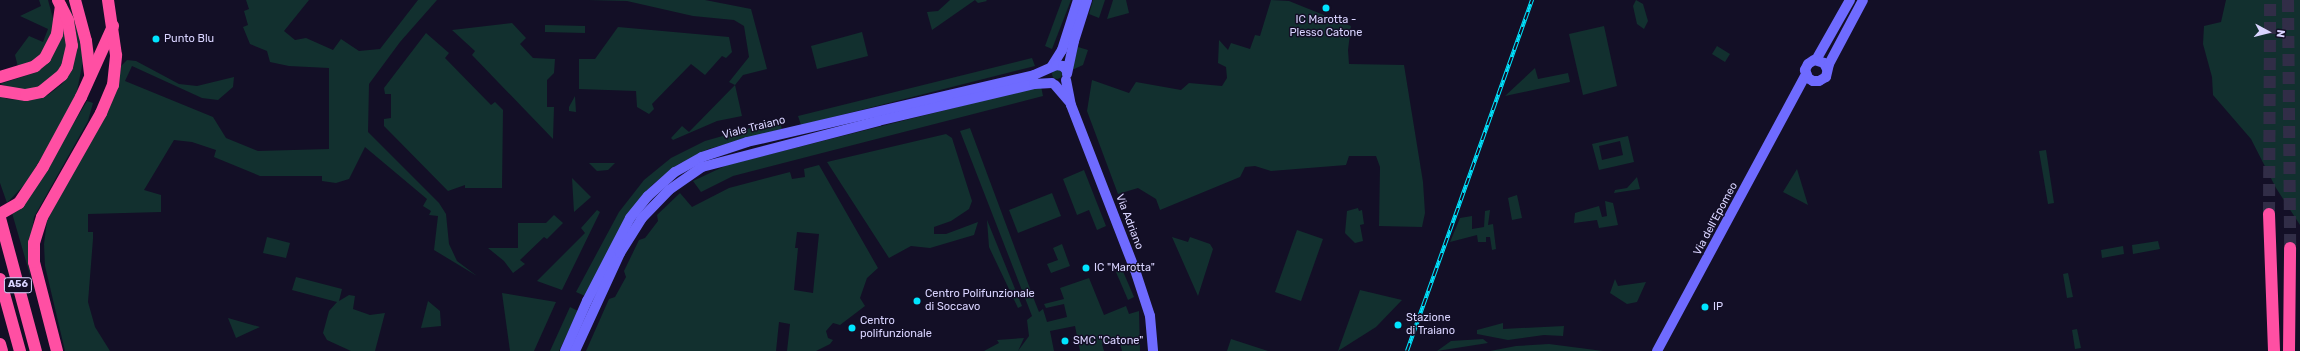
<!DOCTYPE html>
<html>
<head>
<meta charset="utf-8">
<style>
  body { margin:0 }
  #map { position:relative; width:2300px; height:351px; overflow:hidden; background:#130f26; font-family:Rubik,sans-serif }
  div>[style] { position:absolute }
  .green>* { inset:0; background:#12302f }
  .round { border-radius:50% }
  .highway-tunnel>* { height:12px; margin-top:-6px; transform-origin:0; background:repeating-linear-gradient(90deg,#312d47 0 12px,transparent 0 18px) }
  .secondary>* { height:10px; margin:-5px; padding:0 5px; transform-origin:5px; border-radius:5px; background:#6f6bff }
  .highway>* { height:12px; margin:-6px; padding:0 6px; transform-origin:6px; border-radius:6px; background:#ff4fa3 }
  .rail>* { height:4px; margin-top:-2px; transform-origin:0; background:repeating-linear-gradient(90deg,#130f26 0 8px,#00e5ff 0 16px); box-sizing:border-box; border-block:1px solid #00e5ff }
  .dots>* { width:11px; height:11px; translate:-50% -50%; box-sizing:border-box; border:2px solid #130f26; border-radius:50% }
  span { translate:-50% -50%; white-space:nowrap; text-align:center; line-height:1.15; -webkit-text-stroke:3px #130f26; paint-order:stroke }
  .shield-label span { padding:1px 3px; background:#130f26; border:1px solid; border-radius:3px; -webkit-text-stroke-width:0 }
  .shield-label { font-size:10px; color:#d9d4ff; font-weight:700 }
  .poi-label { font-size:11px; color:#d9d4ff }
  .left { translate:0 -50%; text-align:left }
  .street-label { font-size:11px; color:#d9d4ff }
  .north { position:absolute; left:2248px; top:12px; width:40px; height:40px; -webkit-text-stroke:3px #130f26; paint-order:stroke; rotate:97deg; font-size:11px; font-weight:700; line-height:16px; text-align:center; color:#d9d4ff }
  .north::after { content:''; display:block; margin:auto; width:14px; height:18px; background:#d9d4ff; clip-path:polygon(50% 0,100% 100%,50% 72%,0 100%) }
</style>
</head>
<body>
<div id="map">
  <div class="green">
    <div style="clip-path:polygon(39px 0,48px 0,54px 22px,52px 32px,42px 54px,31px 63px,18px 67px,15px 55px,29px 36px,43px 42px,48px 29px,20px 16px,41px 6px)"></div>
    <div style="clip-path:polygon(246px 0,309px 0,284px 31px,295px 40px,306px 38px,333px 50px,341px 39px,359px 51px,380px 49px,418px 0,437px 0,400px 42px,369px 84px,368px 132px,439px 203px,446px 214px,449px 244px,457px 261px,477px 276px,434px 250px,438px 216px,429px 215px,431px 211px,423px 206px,427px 199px,365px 147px,349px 179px,336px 183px,322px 181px,322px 176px,260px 176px,214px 157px,216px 150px,192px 142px,174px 140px,144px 190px,161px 195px,161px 212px,88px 214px,88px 232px,93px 232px,93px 239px,88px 302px,95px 327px,110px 351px,65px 351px,45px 266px,44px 244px,47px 221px,119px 81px,121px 66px,127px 60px,136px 61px,179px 84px,197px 86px,234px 77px,233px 87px,218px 100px,202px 98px,132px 66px,125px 81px,213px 117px,226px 138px,258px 151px,329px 149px,329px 68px,289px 66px,270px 62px,267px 51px,250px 44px,243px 27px,248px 25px,244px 11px,249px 9px)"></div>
    <div style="clip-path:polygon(588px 0,705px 0,751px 9px,767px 69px,743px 75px,735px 85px,742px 116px,717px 121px,673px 140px,671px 138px,682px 126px,689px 132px,735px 85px,729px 82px,749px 57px,744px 26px,734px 20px,693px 16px,627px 1px)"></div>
    <div style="clip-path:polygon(950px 0,986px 0,987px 1px,978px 3px,975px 0,932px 30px,927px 12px,938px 11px)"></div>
    <div style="clip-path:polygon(1062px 0,1071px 0,1052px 49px,1045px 46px)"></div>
    <div style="clip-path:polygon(1093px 0,1105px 0,1099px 18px,1089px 14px)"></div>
    <div style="clip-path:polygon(1113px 0,1126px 0,1129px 13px,1107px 19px)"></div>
    <div style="clip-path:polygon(1271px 0,1289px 1px,1351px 26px,1348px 50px,1349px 64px,1404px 65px,1423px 182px,1425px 213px,1422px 227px,1379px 226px,1380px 167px,1376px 156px,1349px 156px,1346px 165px,1271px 171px,1255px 166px,1245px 167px,1240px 177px,1160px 210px,1156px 199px,1138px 188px,1118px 194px,1087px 111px,1092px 80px,1129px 93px,1136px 82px,1181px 90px,1189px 83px,1222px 86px,1227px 78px,1226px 67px,1218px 63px,1219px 40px,1228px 50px,1231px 43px,1250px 49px,1255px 35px,1260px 36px)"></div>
    <div style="clip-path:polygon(1636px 0,1643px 4px,1648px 21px,1644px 29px,1637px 24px,1633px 6px)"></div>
    <div style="clip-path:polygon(2226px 0,2300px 0,2300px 225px,2276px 188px,2251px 139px,2213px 95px,2212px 77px,2203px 44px,2204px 26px,2221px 22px)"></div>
    <div style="clip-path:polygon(69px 6px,79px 31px,83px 61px,77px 91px,68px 114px,26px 183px,7px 203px,0 183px,0 95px,7px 99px,26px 100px,48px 95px,62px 84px,71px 70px,74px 26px)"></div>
    <div style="clip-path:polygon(512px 23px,526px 38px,520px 44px,533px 58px,555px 59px,554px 73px,547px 80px,547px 107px,554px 107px,553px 139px,472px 55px,475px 51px,452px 30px)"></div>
    <div style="clip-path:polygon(545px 25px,585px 26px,585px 33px,545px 32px)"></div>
    <div style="clip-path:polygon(65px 26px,67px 55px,60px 69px,49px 82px,34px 90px,18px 90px,0 84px,37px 72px,50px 60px)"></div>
    <div style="clip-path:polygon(1604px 26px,1617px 86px,1583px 95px,1569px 34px)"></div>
    <div style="clip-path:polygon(618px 27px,729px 37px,732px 52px,726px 58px,722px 56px,705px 75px,691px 64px,652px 104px,654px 109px,649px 114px,637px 107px,636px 91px,579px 89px,579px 59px,595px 59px)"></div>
    <div style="clip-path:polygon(862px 32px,868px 56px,817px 69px,811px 46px)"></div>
    <div style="clip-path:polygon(426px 33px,449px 53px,445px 58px,491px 105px,495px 102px,503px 110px,502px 188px,465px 188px,465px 185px,448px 191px,384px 126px,384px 119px,391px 118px,391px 94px,385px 94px,384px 88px)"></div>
    <div style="clip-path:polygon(1717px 46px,1730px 54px,1725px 62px,1712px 54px)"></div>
    <div style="clip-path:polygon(1078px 47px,1088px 50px,1083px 65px,1072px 70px)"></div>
    <div style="clip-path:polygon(1032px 58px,1035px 66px,849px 113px,801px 125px,798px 116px)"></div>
    <div style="clip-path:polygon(1535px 68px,1538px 79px,1568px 73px,1570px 82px,1505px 96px)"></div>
    <div class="round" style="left:1052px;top:69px;width:10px;height:10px"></div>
    <div style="clip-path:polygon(1041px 86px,1043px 96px,733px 176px,701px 192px,693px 181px,727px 165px)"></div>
    <div style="clip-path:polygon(575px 96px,576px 112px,569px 111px,569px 107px)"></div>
    <div style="clip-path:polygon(87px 101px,93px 103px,88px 121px,34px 217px,29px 250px,30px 275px,12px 213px,36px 186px)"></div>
    <div style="clip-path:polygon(779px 120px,782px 129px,708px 149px,677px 165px,652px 185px,627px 217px,585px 296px,576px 292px,619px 212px,644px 180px,671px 158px,705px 141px)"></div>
    <div style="clip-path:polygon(970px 128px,1035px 302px,1039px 312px,1043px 309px,1047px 322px,1067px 317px,1064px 304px,1046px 308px,1044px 304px,1064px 299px,1060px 288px,1089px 278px,1104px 315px,1126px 306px,1129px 314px,1139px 311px,1140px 351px,1122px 351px,1119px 340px,1102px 344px,1104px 351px,1080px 351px,1075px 326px,1050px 331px,1054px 351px,984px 351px,999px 343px,997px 340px,1024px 338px,1018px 351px,1029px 336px,1027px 320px,1032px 316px,960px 131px)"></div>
    <div style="clip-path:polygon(946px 134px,952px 138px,972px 201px,969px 209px,951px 221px,934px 227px,934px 234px,946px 234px,978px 222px,974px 235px,930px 248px,911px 246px,889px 258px,827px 162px)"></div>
    <div style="clip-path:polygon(evenodd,1628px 136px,1634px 162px,1599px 170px,1592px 144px,1628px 136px,1620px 141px,1623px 155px,1602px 160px,1599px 146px,1620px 141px)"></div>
    <div style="clip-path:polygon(2046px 150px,2054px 203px,2048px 204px,2039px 151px)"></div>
    <div style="clip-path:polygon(589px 163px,615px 163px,608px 170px,597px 171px)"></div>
    <div style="clip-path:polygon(evenodd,819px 165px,878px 268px,867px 278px,860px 298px,865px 306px,840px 325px,833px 323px,826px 331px,828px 338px,833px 340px,830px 344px,816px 351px,787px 351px,790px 324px,779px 322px,776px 351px,586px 351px,609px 299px,615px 297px,626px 277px,624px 271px,639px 240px,645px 238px,658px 221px,657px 215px,680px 193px,692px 207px,729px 188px,790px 172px,792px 179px,805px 177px,804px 169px,819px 165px,797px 232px,819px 234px,813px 293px,794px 290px,798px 248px,795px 248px,797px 232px)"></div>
    <div style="clip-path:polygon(1797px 169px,1808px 205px,1783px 192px)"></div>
    <div style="clip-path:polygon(1084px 170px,1106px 226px,1097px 230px,1089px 210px,1077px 215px,1063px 179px)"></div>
    <div style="clip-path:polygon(1637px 177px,1640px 189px,1614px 193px,1615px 190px,1627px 188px)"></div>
    <div style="clip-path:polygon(572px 178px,591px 197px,574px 212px)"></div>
    <div style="clip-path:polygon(1052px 193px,1061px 216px,1018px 233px,1009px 210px)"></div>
    <div style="clip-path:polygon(1517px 195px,1522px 218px,1512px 220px,1508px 198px)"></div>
    <div style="clip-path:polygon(1605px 201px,1613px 203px,1618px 225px,1599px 228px,1597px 220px,1574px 223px,1575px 213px,1599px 206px,1602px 217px,1607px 216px)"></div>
    <div style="clip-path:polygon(1358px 208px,1359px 211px,1362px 210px,1364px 224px,1360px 225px,1363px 241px,1355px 243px,1345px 233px,1347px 211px)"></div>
    <div style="clip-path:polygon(597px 210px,600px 212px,562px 290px,537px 281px,585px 233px,581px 228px)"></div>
    <div style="clip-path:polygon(1490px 210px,1488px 225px,1493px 224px,1496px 249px,1492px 250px,1490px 237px,1486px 237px,1486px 242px,1478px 242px,1477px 235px,1450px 242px,1460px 218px,1472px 216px,1472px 229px,1484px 227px,1485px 211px)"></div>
    <div style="clip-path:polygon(554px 215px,563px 223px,547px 239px,544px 237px,520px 260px,525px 264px,513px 273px,504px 261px,488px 248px,518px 248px,518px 223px,546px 223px)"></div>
    <div style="clip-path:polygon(987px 220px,1022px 306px,1018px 308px,989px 247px)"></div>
    <div style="clip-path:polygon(1297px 230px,1323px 239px,1301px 301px,1275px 292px)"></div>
    <div style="clip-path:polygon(267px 237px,290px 243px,286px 258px,263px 253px)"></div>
    <div style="clip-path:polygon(1172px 237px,1188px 242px,1190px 237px,1210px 244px,1213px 249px,1198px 296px)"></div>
    <div style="clip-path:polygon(2158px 241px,2160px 249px,2133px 254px,2132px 245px)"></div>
    <div style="clip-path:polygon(1062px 244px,1070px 266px,1051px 273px,1047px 264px,1058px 260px,1053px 248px)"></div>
    <div style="clip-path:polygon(2123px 246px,2124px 254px,2102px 258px,2101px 250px)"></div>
    <div style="clip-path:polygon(1122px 269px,1134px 297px,1128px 300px,1116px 272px)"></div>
    <div style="clip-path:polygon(2068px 273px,2073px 297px,2067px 298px,2063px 274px)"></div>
    <div style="clip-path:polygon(296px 277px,342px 289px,339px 301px,349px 295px,355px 296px,353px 309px,370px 315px,385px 313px,375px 351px,351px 351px,327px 340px,323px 333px,329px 311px,337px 302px,292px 290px)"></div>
    <div style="clip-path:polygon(1615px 279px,1618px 286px,1646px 282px,1637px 302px,1627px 304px,1610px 293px)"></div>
    <div style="clip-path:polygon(1360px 290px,1402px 300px,1376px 327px,1338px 351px)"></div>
    <div style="clip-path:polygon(502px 293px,556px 302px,534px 351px,510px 351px)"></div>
    <div style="clip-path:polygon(428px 301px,440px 311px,441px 326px,421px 328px)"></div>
    <div style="clip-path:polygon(570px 307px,578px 311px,559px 351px,550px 351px)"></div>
    <div style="clip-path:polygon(228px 318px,260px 327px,236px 338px)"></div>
    <div style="clip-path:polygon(1503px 323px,1503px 329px,1564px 326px,1563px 336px,1544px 335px,1508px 340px,1477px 334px,1477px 330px)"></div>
    <div style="clip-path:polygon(2077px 329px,2081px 348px,2075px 349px,2072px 330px)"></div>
    <div style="clip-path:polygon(1231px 339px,1268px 351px,1227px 351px)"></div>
    <div style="clip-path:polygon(1483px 339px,1488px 343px,1437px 351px,1451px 341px)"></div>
    <div style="clip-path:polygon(1549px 344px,1603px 351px,1490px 351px,1516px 346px)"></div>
  </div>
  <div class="highway-tunnel">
    <div style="left:2288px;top:0;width:248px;rotate:89.5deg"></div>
    <div style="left:2269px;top:214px;width:214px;rotate:-89.7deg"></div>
  </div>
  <div class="secondary">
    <div style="left:1816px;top:60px;width:69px;rotate:-60.5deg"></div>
    <div style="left:1052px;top:66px;width:19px;rotate:-58deg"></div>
    <div style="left:1062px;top:50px;width:52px;rotate:-72.3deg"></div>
    <div style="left:1827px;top:69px;width:7px;rotate:-117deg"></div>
    <div style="left:1824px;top:63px;width:10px;rotate:-163deg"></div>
    <div style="left:1814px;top:60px;width:7px;rotate:146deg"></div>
    <div style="left:1808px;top:64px;width:7px;rotate:117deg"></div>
    <div style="left:1805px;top:70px;width:9px;rotate:69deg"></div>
    <div style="left:1808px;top:78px;width:6px;rotate:31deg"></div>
    <div style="left:1813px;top:81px;width:6px"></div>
    <div style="left:1819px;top:81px;width:8px;rotate:-30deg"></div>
    <div style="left:1826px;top:77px;width:13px;rotate:-77deg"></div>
    <div style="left:1829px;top:64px;width:72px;rotate:-62deg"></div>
    <div style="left:1067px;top:74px;width:34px;rotate:-78deg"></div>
    <div style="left:1074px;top:41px;width:43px;rotate:-72.4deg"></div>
    <div style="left:1066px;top:80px;width:25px;rotate:79deg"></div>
    <div style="left:1071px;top:105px;width:177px;rotate:68.8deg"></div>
    <div style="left:1135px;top:270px;width:48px;rotate:71.9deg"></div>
    <div style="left:1150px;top:316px;width:35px;rotate:85deg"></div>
    <div style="left:1055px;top:85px;width:21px;rotate:49deg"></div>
    <div style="left:565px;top:351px;width:55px;rotate:-66.3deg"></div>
    <div style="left:587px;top:301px;width:93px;rotate:-62.6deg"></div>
    <div style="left:630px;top:218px;width:28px;rotate:-51deg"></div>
    <div style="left:648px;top:196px;width:36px;rotate:-42deg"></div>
    <div style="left:675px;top:172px;width:31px;rotate:-29deg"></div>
    <div style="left:702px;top:157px;width:47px;rotate:-18.4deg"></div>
    <div style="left:747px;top:142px;width:295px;rotate:-13.1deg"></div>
    <div style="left:1034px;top:75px;width:24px;rotate:-24deg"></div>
    <div style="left:1056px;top:65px;width:7px;rotate:8deg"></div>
    <div style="left:1063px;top:66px;width:6px;rotate:51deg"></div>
    <div style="left:575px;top:351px;width:108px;rotate:-65.3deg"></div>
    <div style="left:620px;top:253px;width:41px;rotate:-57.8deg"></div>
    <div style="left:642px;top:218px;width:39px;rotate:-46deg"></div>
    <div style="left:669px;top:190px;width:40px;rotate:-34.9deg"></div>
    <div style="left:702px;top:167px;width:182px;rotate:-14.6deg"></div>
    <div style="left:878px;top:121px;width:160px;rotate:-13.3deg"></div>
    <div style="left:1034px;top:84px;width:18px;rotate:-3deg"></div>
    <div style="left:1657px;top:351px;width:315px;rotate:-61.7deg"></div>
  </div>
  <div class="highway">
    <div style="left:75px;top:0;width:42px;rotate:75deg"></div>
    <div style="left:86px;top:41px;width:33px;rotate:83deg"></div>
    <div style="left:0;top:77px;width:37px;rotate:-17deg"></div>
    <div style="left:35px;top:66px;width:13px;rotate:-39deg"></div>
    <div style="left:45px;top:58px;width:27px;rotate:-63deg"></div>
    <div style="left:57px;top:34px;width:28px;rotate:-82deg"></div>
    <div style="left:0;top:91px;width:26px;rotate:9deg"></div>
    <div style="left:26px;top:95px;width:15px;rotate:-11deg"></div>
    <div style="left:41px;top:92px;width:27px;rotate:-39deg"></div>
    <div style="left:62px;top:75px;width:9px;rotate:-58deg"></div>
    <div style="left:67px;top:67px;width:22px;rotate:-77deg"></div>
    <div style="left:72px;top:46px;width:26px;rotate:-99deg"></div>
    <div style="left:68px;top:20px;width:22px;rotate:-117deg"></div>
    <div style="left:0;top:214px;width:22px;rotate:-30deg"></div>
    <div style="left:19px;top:203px;width:43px;rotate:-56.3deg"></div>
    <div style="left:43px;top:167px;width:80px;rotate:-61.5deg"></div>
    <div style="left:81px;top:97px;width:78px;rotate:-65.7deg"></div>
    <div style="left:2269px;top:214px;width:137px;rotate:87.9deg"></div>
    <div style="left:0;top:218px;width:138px;rotate:74.9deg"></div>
    <div style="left:0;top:279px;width:75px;rotate:74.5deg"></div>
    <div style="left:0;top:344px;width:7px;rotate:74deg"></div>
    <div style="left:57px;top:351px;width:92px;rotate:-104.5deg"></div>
    <div style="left:34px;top:262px;width:19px;rotate:-90deg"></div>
    <div style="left:34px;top:243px;width:27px;rotate:-73deg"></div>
    <div style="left:42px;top:217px;width:120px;rotate:-60.4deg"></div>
    <div style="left:101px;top:113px;width:30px;rotate:-67deg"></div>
    <div style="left:113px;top:85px;width:30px;rotate:-84deg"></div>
    <div style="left:116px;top:55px;width:56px;rotate:-98.3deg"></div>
    <div style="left:2289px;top:351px;width:103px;rotate:-89.4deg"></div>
  </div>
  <div class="rail">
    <div style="left:1407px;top:351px;width:373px;rotate:-70.4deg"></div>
  </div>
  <div class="dots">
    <div style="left:1326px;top:8px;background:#00e5ff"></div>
    <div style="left:156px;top:39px;background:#00e5ff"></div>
    <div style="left:1086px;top:268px;background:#00e5ff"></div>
    <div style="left:917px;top:301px;background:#00e5ff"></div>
    <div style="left:1705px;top:307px;background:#00e5ff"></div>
    <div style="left:1398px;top:325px;background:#00e5ff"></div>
    <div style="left:852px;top:328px;background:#00e5ff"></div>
    <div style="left:1065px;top:341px;background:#00e5ff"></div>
  </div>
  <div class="shield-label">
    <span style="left:18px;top:285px">A56</span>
  </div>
  <div class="poi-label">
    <span style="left:1326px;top:27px">IC Marotta -<br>Plesso Catone</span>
    <span class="left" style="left:164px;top:39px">Punto Blu</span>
    <span class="left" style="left:1094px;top:268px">IC "Marotta"</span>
    <span class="left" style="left:925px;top:301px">Centro Polifunzionale<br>di Soccavo</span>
    <span class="left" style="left:1713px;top:307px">IP</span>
    <span class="left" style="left:1406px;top:325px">Stazione<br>di Traiano</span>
    <span class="left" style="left:860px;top:328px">Centro<br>polifunzionale</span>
    <span class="left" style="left:1073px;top:341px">SMC "Catone"</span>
  </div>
  <div class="street-label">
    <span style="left:754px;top:128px;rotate:-14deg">Viale Traiano</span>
    <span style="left:1716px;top:219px;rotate:-62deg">Via dell'Epomeo</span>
    <span style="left:1129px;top:222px;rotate:69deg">Via Adriano</span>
  </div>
  <div class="north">N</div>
</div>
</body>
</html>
